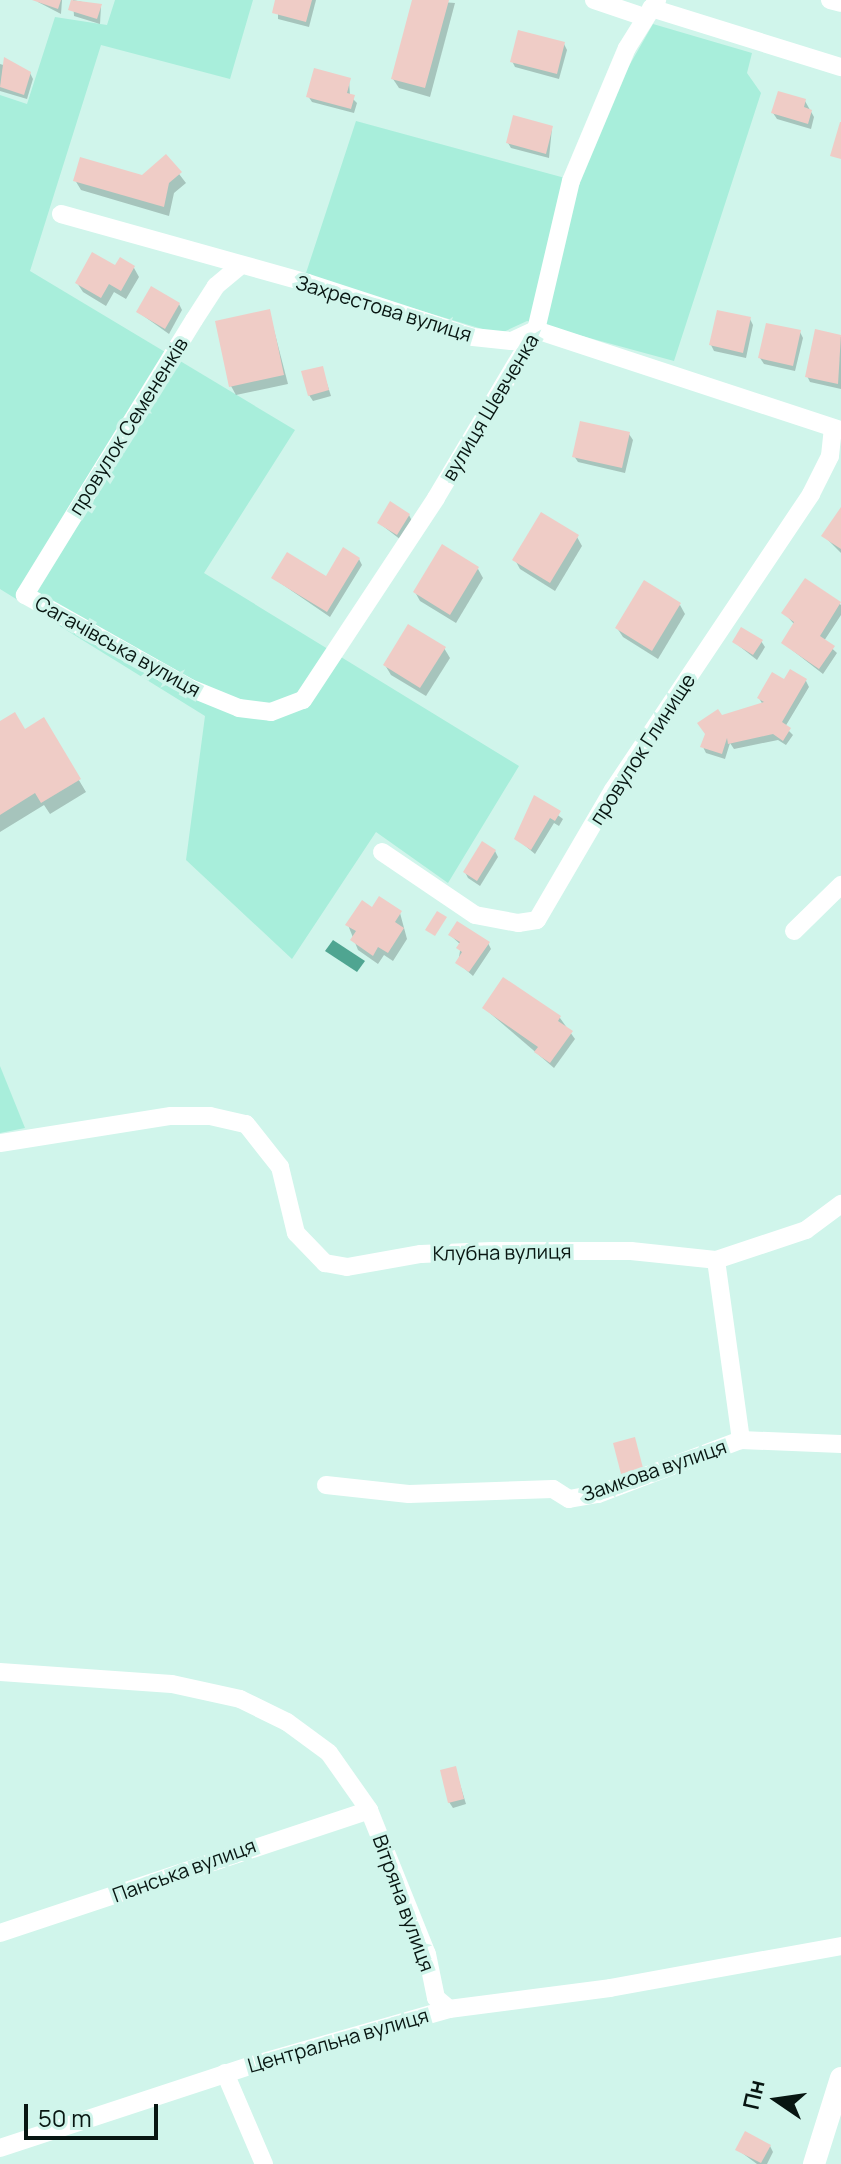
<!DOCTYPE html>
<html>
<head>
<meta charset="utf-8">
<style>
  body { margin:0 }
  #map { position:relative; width:841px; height:2164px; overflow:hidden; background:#d0f5eb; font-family:Manrope,sans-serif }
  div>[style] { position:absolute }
  .green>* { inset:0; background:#a8eedb }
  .water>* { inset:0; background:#4fa591 }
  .shadow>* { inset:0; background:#0003 }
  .building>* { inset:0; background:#efccc6 }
  .minor>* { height:18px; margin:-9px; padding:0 9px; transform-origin:9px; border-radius:9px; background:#fff }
  .tertiary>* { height:22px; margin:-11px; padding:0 11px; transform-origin:11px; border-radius:11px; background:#fff }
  span { translate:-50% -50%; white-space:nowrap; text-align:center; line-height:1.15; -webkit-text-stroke:7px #d0f5eb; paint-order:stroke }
  .street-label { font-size:20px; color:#081612 }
  .north { position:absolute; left:737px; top:2060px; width:80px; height:80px; -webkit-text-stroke:6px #d0f5eb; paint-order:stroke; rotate:283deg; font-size:22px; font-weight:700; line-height:32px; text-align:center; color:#081612 }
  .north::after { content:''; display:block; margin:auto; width:28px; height:36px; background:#081612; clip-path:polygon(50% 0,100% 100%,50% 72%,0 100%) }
  .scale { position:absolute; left:24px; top:2104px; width:134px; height:36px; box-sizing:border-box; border:4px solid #081612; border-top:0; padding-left:10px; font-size:24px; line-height:28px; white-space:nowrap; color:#081612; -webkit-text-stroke:6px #d0f5eb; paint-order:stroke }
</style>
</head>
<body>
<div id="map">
  <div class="green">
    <div style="clip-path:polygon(115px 0,253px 0,230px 79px,101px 45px,30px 271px,295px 430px,204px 573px,519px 766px,448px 883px,376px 832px,292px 959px,186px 860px,205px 716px,0 589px,0 95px,27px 104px,55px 17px,107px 25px)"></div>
    <div style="clip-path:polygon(653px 24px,752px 53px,747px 73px,761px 93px,674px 361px,527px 321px,499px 334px,305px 276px,356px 121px,565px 178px)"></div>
    <div style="clip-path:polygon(0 1066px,25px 1128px,0 1133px)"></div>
  </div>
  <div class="water">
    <div style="clip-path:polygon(333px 940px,365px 961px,357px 972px,325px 951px)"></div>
  </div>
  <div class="shadow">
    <div style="clip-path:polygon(62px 0,61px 14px,38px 2px,39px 0)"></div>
    <div style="clip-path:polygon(73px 0,101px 6px,100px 24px,74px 16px)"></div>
    <div style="clip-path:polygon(278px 0,316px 0,309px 27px,278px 19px)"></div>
    <div style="clip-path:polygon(414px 0,455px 3px,430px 97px,399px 88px,393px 79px)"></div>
    <div style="clip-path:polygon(564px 44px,567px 50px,559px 79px,515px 67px,512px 61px)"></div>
    <div style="clip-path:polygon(0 64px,30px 73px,33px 79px,27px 99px,0 91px)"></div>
    <div style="clip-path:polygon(349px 80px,350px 96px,357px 103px,354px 113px,312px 102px,308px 96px)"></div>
    <div style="clip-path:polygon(805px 101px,814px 117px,811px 129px,777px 119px,773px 113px)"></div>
    <div style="clip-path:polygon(552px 128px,549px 158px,511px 148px,508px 143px)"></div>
    <div style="clip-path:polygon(166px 157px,186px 183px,174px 193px,169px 216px,81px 190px,75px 180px,142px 177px)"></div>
    <div style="clip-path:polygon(116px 268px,134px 268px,139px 277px,126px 299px,114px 292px,106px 306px,83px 292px,77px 283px)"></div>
    <div style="clip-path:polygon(179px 304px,182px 310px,169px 334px,138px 312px)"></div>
    <div style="clip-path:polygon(269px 311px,288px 384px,236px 395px,231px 386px)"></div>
    <div style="clip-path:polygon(750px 319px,753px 325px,746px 358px,714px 351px,711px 345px)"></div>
    <div style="clip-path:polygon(817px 331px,841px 337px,841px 389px,810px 382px,807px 376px)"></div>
    <div style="clip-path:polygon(800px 332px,803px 338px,795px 371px,764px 364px,760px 358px)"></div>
    <div style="clip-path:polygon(322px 368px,331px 396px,313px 401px,309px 395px)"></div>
    <div style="clip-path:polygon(629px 434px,633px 440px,625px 473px,578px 462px,574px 456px)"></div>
    <div style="clip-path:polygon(841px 511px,841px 553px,824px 536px)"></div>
    <div style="clip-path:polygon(409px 515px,412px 521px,401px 540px,379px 523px)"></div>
    <div style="clip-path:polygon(577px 537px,582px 546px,555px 591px,520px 569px,515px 560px)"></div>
    <div style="clip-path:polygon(359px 559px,362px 565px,330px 617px,273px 578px,326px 578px)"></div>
    <div style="clip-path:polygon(478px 569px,483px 578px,456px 623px,420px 601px,415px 592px)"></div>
    <div style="clip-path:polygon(805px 581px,841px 605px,841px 615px,824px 641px,837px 653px,823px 674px,783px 643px,795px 625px,784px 613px)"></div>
    <div style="clip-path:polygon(680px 605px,685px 614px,658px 659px,623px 637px,617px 628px)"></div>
    <div style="clip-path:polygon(761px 641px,765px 647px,757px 660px,734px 642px)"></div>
    <div style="clip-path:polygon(444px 648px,450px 658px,426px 696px,391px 675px,385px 665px)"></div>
    <div style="clip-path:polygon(806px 681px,809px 687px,785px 727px,793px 735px,786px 745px,778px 740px,734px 749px,730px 743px,725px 759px,706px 753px,703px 747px,721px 717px,763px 705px,759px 698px,784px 682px)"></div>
    <div style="clip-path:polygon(43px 720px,86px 792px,50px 814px,44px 805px,0 832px,0 724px,25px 732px)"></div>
    <div style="clip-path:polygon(535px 798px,563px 819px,559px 826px,554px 823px,535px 854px,517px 839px)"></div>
    <div style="clip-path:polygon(495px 851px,498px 857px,480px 886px,468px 878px,465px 872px)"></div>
    <div style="clip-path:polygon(400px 913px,407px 939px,393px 961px,384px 955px,378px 964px,358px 950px,348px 925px)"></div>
    <div style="clip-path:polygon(450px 935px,488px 943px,491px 949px,473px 976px,458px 963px,461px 945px)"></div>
    <div style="clip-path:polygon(484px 1008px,560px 1018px,575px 1039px,554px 1068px)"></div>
    <div style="clip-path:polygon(455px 1768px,466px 1804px,453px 1808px,449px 1802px)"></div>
    <div style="clip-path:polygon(770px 2146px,773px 2152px,767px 2164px,757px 2164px,738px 2150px)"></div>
  </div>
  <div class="building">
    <div style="clip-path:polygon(32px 0,61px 0,58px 9px)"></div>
    <div style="clip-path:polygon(71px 0,102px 4px,97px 19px,68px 10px)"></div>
    <div style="clip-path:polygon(275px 0,312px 0,306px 22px,272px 13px)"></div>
    <div style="clip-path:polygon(412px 0,449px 0,425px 88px,391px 79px)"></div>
    <div style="clip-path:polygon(518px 30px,565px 42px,557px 74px,510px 62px)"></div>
    <div style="clip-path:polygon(4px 57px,31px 72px,24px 95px,0 87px)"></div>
    <div style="clip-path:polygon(314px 68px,351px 78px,347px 93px,355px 95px,351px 109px,306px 97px)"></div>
    <div style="clip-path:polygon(778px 91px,806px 99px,804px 107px,812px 110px,808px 124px,771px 113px)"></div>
    <div style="clip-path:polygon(513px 115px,553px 126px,546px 154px,506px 143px)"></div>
    <div style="clip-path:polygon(840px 122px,841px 122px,841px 159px,830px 156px)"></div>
    <div style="clip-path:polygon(166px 154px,182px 172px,169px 183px,164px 207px,73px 181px,80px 157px,142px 175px)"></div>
    <div style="clip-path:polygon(92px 252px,115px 265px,120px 257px,135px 266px,121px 291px,109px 284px,101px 298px,75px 283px)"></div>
    <div style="clip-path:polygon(151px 286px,180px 303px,165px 329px,136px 312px)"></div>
    <div style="clip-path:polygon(270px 309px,284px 375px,229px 387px,215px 321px)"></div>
    <div style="clip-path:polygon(717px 310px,751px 317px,743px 353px,709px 345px)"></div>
    <div style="clip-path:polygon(766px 323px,801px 330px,793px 366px,758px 358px)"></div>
    <div style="clip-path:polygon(815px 329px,841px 335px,838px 384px,805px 377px)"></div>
    <div style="clip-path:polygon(323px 366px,329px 390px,308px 396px,301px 371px)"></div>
    <div style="clip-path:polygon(580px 421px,630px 432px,622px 468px,572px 457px)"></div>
    <div style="clip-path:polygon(390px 501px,410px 514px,397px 535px,377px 523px)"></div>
    <div style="clip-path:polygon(841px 507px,841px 549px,821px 536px)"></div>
    <div style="clip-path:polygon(541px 512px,579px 535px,550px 583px,512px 560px)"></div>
    <div style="clip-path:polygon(442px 544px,479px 567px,450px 615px,413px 592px)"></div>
    <div style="clip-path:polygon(343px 547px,360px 558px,327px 612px,271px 578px,287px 552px,326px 576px)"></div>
    <div style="clip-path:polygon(805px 578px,841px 602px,820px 636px,835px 646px,819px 669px,781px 643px,794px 622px,781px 613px)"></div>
    <div style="clip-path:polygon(644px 580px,681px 603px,652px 651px,615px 628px)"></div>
    <div style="clip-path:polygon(408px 624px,446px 647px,420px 688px,383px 665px)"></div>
    <div style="clip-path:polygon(741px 627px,763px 640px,753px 655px,732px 642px)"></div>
    <div style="clip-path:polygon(790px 669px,807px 679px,782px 722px,791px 728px,783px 741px,773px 734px,728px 744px,727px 738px,722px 754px,700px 747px,705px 734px,697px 723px,718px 709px,722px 715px,764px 702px,757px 698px,772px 672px,784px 679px)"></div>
    <div style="clip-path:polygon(15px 712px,25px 729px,44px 717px,81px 779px,41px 803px,35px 793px,0 815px,0 721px)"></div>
    <div style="clip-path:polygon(534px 795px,561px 811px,555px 821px,550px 818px,531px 850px,514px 839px)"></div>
    <div style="clip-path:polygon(482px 841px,496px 850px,477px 881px,463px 872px)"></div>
    <div style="clip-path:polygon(379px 896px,402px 911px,395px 922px,404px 928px,388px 953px,378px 947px,373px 956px,350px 940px,356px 931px,345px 925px,362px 900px,372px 907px)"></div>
    <div style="clip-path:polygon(437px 911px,447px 917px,435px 936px,425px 930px)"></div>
    <div style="clip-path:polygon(457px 921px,490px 942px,469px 972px,455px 963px,462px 952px,456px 948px,460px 942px,448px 935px)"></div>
    <div style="clip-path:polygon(503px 977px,561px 1016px,558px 1021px,573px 1031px,550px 1063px,534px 1052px,538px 1047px,482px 1008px)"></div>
    <div style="clip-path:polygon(635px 1437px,643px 1468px,621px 1474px,613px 1443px)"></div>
    <div style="clip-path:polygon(456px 1766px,464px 1799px,448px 1803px,440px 1770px)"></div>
    <div style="clip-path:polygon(745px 2131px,771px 2145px,761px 2163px,735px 2150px)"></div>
  </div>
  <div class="minor">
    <div style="left:594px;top:0;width:53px;rotate:18.8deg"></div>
    <div style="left:830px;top:0;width:11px;rotate:15deg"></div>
    <div style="left:651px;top:8px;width:199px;rotate:17.3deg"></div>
    <div style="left:61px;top:214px;width:256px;rotate:15.6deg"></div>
    <div style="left:308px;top:283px;width:174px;rotate:18.1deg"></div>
    <div style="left:473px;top:337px;width:39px;rotate:6deg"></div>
    <div style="left:512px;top:341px;width:26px;rotate:-25deg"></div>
    <div style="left:536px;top:330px;width:321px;rotate:18.2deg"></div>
    <div style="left:241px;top:265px;width:33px;rotate:140deg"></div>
    <div style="left:216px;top:286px;width:40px;rotate:122.9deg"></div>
    <div style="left:194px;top:320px;width:323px;rotate:121.6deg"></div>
    <div style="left:25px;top:595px;width:189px;rotate:29.4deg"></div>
    <div style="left:190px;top:688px;width:53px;rotate:22.2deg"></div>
    <div style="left:239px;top:708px;width:32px;rotate:7deg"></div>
    <div style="left:271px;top:712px;width:34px;rotate:-21deg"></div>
    <div style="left:303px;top:700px;width:242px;rotate:-56.6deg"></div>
    <div style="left:436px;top:498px;width:196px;rotate:-59.2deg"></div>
    <div style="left:536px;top:330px;width:153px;rotate:-76.8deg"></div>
    <div style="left:571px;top:181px;width:144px;rotate:-67.2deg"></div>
    <div style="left:627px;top:48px;width:57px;rotate:-58deg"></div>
    <div style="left:382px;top:852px;width:112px;rotate:34.1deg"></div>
    <div style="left:475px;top:915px;width:44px;rotate:10.5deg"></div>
    <div style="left:518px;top:923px;width:19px;rotate:-9deg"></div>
    <div style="left:537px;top:920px;width:151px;rotate:-59.7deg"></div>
    <div style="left:613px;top:790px;width:356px;rotate:-56.2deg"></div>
    <div style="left:811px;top:494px;width:42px;rotate:-63.4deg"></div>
    <div style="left:830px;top:456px;width:28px;rotate:-84deg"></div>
    <div style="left:794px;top:931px;width:66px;rotate:-44.4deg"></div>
    <div style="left:0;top:1143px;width:173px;rotate:-9deg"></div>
    <div style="left:171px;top:1116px;width:39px"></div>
    <div style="left:210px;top:1116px;width:37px;rotate:13deg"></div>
    <div style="left:246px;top:1124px;width:55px;rotate:51.7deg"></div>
    <div style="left:280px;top:1167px;width:68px;rotate:76.4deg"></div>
    <div style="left:296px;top:1233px;width:42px;rotate:46deg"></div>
    <div style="left:325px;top:1263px;width:22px;rotate:10deg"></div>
    <div style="left:347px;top:1267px;width:75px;rotate:-10deg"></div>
    <div style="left:421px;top:1254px;width:71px;rotate:-2.4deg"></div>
    <div style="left:492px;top:1251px;width:139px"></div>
    <div style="left:631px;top:1251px;width:85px;rotate:6deg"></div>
    <div style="left:716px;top:1260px;width:95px;rotate:-18.4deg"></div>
    <div style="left:806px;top:1230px;width:44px;rotate:-36.6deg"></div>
    <div style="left:716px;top:1260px;width:182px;rotate:82.1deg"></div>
    <div style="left:326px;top:1485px;width:83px;rotate:6.2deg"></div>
    <div style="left:409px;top:1494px;width:144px;rotate:-2deg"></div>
    <div style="left:553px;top:1489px;width:19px;rotate:32deg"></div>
    <div style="left:569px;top:1499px;width:29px;rotate:-10deg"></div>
    <div style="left:598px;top:1494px;width:153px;rotate:-20.7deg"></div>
    <div style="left:741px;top:1440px;width:100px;rotate:2.3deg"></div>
    <div style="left:0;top:1672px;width:172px;rotate:4deg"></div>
    <div style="left:172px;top:1684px;width:70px;rotate:12.4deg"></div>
    <div style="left:240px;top:1699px;width:52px;rotate:26.1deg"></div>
    <div style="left:287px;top:1722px;width:52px;rotate:36.4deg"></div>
    <div style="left:329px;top:1753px;width:70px;rotate:54.9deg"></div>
    <div style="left:369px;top:1810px;width:155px;rotate:68.1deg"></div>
    <div style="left:427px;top:1954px;width:45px;rotate:78.4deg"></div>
    <div style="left:436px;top:1998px;width:17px;rotate:40deg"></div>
    <div style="left:449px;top:2009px;width:162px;rotate:-7.4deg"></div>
    <div style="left:610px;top:1988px;width:235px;rotate:-10.3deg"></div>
    <div style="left:0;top:1933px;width:389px;rotate:-18.4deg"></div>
    <div style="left:225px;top:2073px;width:99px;rotate:66.8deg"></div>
    <div style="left:0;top:2148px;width:262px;rotate:-18.2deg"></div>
    <div style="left:249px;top:2066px;width:208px;rotate:-15.9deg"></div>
  </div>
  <div class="tertiary">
    <div style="left:814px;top:2164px;width:90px;rotate:-72.6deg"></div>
  </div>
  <div class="street-label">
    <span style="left:384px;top:308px;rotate:17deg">Захрестова вулиця</span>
    <span style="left:490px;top:407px;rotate:-59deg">вулиця Шевченка</span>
    <span style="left:128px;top:426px;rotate:-58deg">провулок Семененків</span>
    <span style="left:118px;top:646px;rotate:29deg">Сагачівська вулиця</span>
    <span style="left:642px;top:749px;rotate:-57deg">провулок Глинище</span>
    <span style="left:502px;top:1252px;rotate:-1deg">Клубна вулиця</span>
    <span style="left:654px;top:1470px;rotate:-19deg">Замкова вулиця</span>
    <span style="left:184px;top:1870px;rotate:-20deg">Панська вулиця</span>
    <span style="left:404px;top:1903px;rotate:70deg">Вітряна вулиця</span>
    <span style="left:338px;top:2040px;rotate:-16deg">Центральна вулиця</span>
  </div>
  <div class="north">Пн</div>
  <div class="scale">50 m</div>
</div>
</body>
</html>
